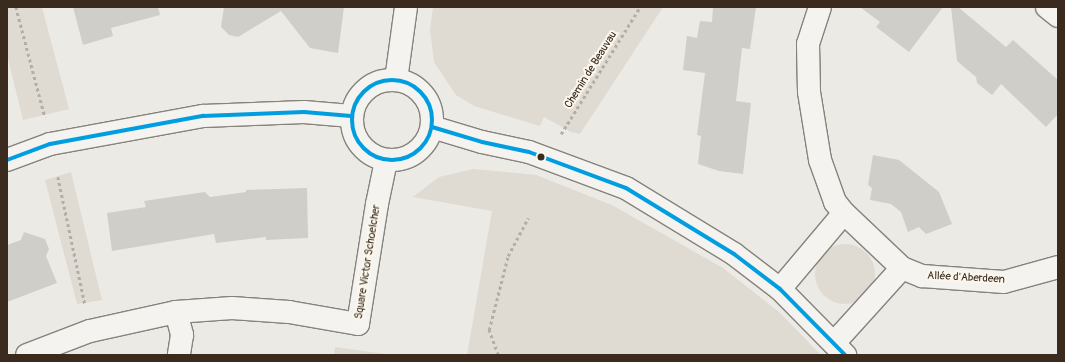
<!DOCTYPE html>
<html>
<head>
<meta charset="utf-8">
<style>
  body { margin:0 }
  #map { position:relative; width:1065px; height:362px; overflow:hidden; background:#eceae4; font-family:Pangolin,sans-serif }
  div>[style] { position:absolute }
  .built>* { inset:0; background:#dfdbd2 }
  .round { border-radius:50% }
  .building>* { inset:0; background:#d0cec9 }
  .path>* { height:2.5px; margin-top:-1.25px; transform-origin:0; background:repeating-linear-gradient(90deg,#b1aeaa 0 3px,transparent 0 6px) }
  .roads { filter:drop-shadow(1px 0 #86827c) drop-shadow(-1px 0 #86827c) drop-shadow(0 1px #86827c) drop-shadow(0 -1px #86827c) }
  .minor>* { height:22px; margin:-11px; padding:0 11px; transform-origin:11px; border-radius:11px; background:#f4f3ef }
  .minor>.ring { margin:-11px; padding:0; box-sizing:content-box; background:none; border:22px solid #f4f3ef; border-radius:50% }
  .bus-1>* { height:4px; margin:-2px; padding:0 2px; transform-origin:2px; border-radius:2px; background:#009ee1 }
  .bus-1>.ring { margin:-2px; padding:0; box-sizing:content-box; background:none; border:4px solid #009ee1; border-radius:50% }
  .dots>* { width:11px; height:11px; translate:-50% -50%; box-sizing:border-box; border:2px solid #fbf7ec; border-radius:50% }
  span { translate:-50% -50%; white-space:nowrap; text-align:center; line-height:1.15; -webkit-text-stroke:4px #fbf7ec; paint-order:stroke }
  .street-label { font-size:11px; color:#3b2a1e }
  .frame { position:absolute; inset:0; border:8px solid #3b2a1e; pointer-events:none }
</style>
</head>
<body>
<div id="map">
  <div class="built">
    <div style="clip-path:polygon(7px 7px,42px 7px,69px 109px,23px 120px,7px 54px)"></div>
    <div style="clip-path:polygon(433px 7px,663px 7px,580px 134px,571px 132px,544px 117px,540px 126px,474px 106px,456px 95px,434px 62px,430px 30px)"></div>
    <div style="clip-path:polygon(473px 169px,536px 175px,612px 205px,723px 268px,779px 312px,821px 355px,467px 355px,492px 211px,413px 197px,439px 177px)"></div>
    <div style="clip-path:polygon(71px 172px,102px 300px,77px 304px,45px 180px)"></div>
    <div class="round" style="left:815px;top:244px;width:60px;height:60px"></div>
    <div style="clip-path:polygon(335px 347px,393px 355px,334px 355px)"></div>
  </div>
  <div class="building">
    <div style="clip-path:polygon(73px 7px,158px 7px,160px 15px,111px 28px,113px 36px,83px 45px)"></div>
    <div style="clip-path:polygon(224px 7px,344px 7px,338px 53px,310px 48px,281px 11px,238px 37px,229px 35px,221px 27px)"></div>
    <div style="clip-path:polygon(713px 7px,756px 7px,750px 49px,742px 48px,736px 101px,751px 103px,743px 174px,719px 171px,698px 164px,701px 136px,697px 135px,705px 73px,683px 70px,687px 36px,697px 38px,700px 21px,712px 22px)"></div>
    <div style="clip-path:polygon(860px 7px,943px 7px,909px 52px,876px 27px,880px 22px)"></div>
    <div style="clip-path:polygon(951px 7px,958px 7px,1006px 47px,1013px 40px,1058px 80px,1058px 114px,1046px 127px,1001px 84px,992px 95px,977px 83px,976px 77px,957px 61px)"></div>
    <div style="clip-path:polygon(873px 155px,899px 160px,939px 192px,952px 224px,926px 234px,919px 227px,908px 232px,901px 212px,891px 204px,870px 200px,872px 188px,868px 185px)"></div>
    <div style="clip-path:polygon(307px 188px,308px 238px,266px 240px,266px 237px,216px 243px,214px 234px,112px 251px,107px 213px,146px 207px,144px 201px,205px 192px,210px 197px,246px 192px,246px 190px)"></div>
    <div style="clip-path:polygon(24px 232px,45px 239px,49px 249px,46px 256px,57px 283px,7px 302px,7px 245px,21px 240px)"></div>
  </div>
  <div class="path">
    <div style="left:16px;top:7px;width:114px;rotate:75.2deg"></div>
    <div style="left:561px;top:134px;width:150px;rotate:-58.1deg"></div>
    <div style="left:58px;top:177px;width:130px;rotate:78deg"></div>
    <div style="left:498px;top:355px;width:27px;rotate:-110deg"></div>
    <div style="left:489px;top:330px;width:76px;rotate:-75.6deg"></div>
    <div style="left:508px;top:256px;width:43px;rotate:-62.2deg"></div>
  </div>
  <div class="roads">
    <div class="minor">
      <div style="left:820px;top:7px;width:39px;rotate:108deg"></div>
      <div style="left:808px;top:44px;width:48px;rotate:88.8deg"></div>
      <div style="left:809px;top:92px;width:69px;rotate:80.8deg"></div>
      <div style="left:820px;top:160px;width:45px;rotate:70.3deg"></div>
      <div style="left:835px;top:202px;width:14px;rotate:51deg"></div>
      <div style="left:844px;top:213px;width:80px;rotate:43.5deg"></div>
      <div style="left:902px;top:268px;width:22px;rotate:22deg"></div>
      <div style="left:922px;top:276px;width:82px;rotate:4.2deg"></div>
      <div style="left:1004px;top:282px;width:56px;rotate:-15.5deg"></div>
      <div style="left:1047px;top:7px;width:14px;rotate:39deg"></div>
      <div class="ring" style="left:352px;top:80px;width:58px;height:58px"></div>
      <div style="left:396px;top:80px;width:74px;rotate:-82.2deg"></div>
      <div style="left:432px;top:127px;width:52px;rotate:16.7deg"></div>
      <div style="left:482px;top:142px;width:48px;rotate:12deg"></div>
      <div style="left:529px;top:152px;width:103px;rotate:20.4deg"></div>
      <div style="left:626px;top:188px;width:127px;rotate:31.4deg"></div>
      <div style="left:734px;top:254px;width:58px;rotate:37.3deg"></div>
      <div style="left:780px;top:289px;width:93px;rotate:45.4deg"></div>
      <div style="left:7px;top:160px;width:46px;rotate:-20.4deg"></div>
      <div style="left:50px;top:144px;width:156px;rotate:-10.4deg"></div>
      <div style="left:203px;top:116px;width:101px;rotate:-2.3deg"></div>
      <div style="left:304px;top:112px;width:47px;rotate:4.9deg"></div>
      <div style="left:780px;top:289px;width:99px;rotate:-49.9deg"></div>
      <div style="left:176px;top:312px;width:24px;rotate:75deg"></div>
      <div style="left:182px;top:335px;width:20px;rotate:99deg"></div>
      <div style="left:834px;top:343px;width:101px;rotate:-47.8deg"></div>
      <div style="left:27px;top:355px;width:67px;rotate:-20.9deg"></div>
      <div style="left:90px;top:331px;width:88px;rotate:-12.5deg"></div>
      <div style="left:176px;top:312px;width:56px;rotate:-4.1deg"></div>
      <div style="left:232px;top:308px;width:57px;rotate:4deg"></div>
      <div style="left:289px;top:312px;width:70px;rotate:9.9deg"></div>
      <div style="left:358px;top:324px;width:121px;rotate:-81deg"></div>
      <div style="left:377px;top:204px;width:44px;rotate:-78.2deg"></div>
    </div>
  </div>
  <div class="bus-1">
    <div class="ring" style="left:352px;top:80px;width:76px;height:76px"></div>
    <div style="left:432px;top:127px;width:52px;rotate:16.7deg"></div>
    <div style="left:482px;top:142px;width:48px;rotate:12deg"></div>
    <div style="left:529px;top:152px;width:103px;rotate:20.4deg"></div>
    <div style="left:626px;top:188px;width:127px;rotate:31.4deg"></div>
    <div style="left:734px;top:254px;width:58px;rotate:37.3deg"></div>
    <div style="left:780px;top:289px;width:93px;rotate:45.4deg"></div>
    <div style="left:7px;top:160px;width:46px;rotate:-20.4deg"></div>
    <div style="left:50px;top:144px;width:156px;rotate:-10.4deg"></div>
    <div style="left:203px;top:116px;width:101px;rotate:-2.3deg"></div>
    <div style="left:304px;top:112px;width:47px;rotate:4.9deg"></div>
  </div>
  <div class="dots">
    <div style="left:541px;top:157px;background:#3b2a1e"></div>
  </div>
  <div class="street-label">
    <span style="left:591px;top:70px;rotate:-58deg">Chemin de Beauvau</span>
    <span style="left:368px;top:262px;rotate:-81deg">Square Victor Schoelcher</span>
    <span style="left:966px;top:278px;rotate:3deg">Allée d'Aberdeen</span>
  </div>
  <div class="frame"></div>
</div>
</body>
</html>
